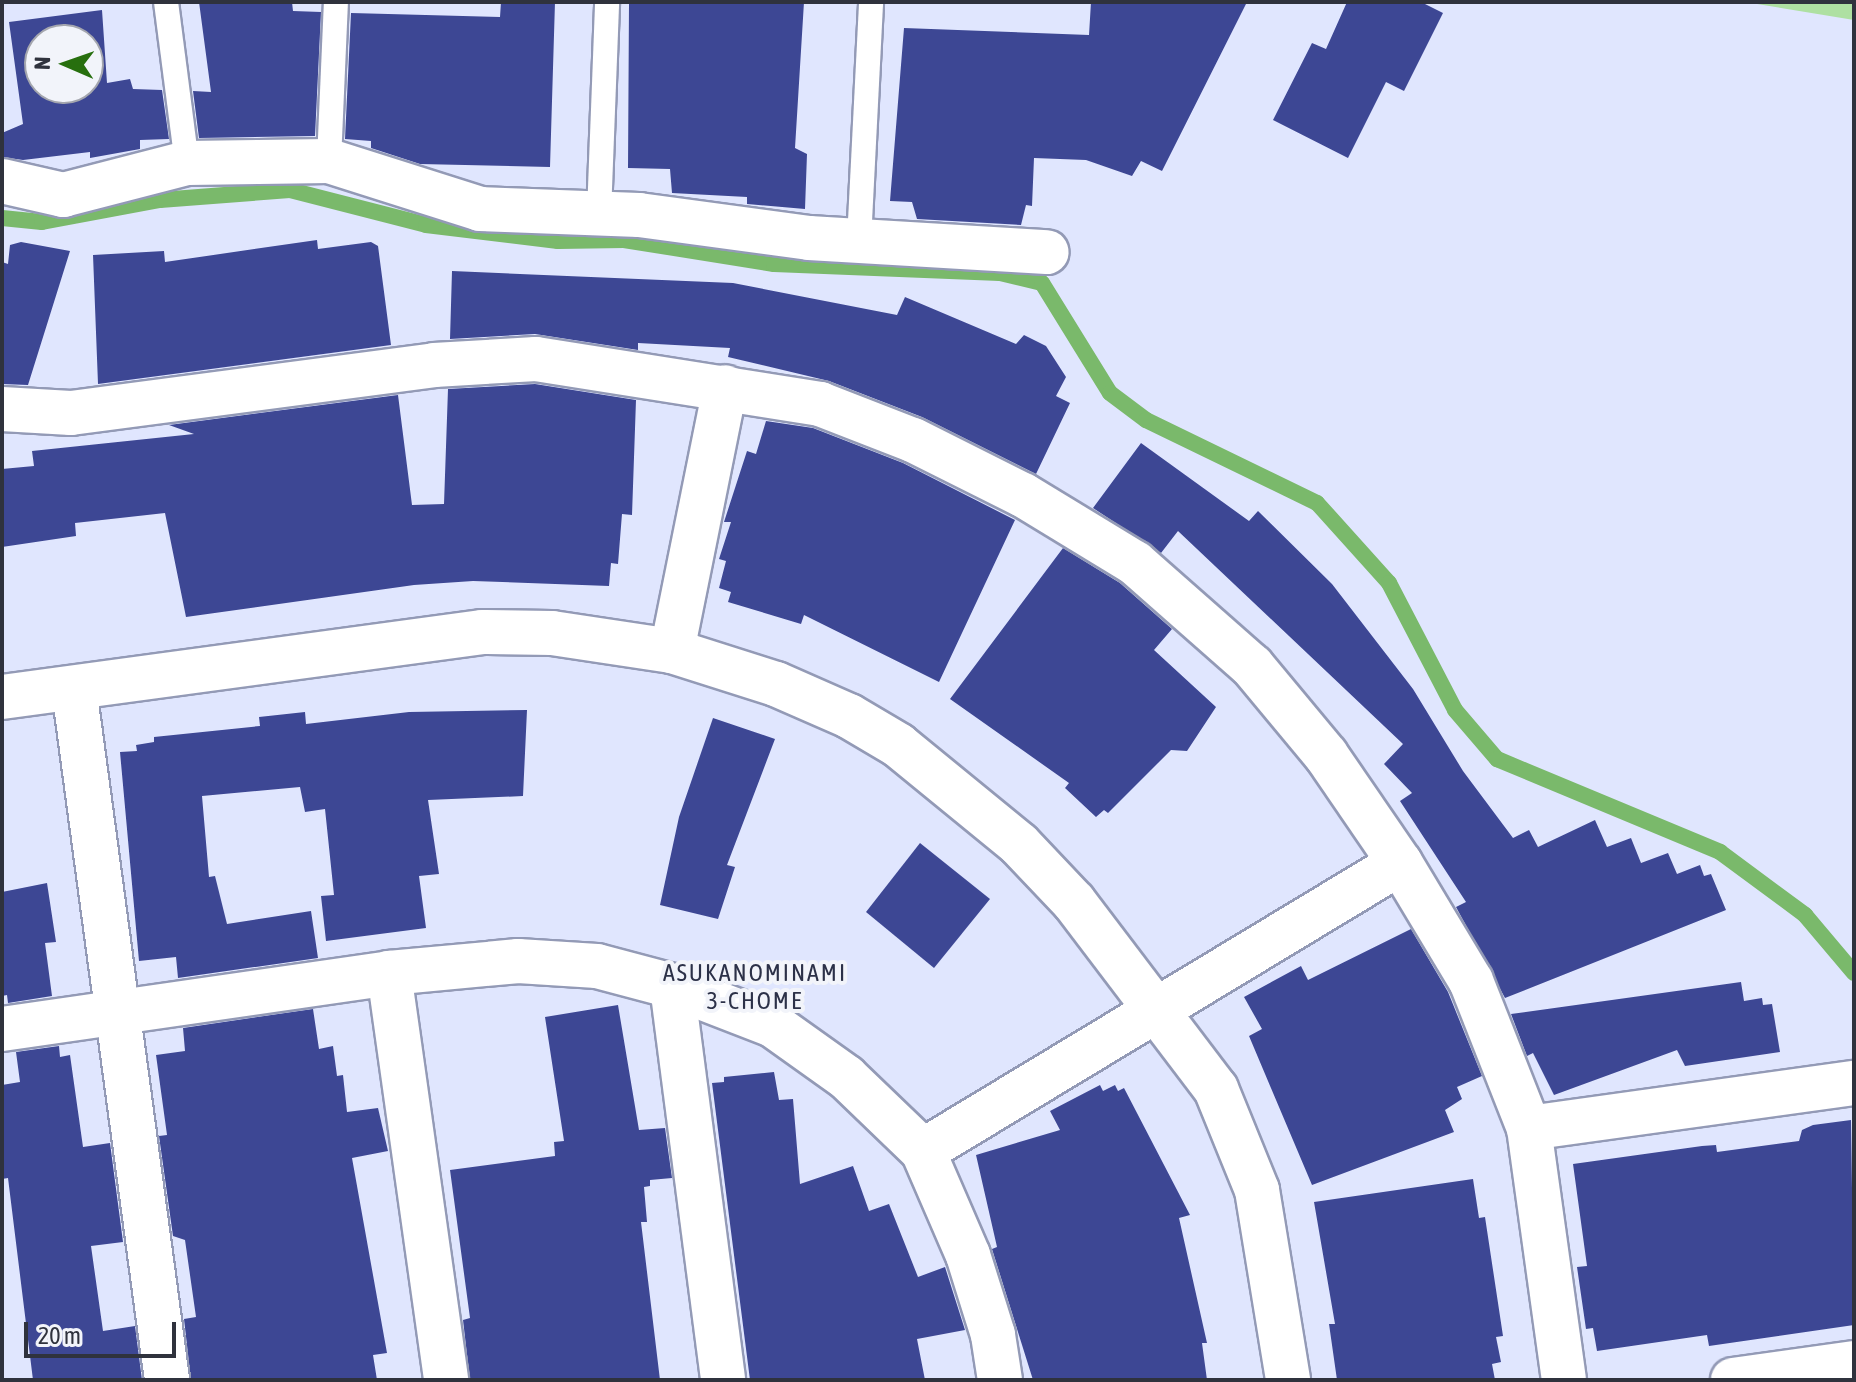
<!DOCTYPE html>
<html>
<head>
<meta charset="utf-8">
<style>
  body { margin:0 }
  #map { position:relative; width:1856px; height:1382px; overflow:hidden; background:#e0e6fe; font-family:"Asap Condensed",sans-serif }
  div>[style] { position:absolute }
  .green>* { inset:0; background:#aee0a2 }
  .stream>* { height:16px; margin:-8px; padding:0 8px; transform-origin:8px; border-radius:8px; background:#7ab96b }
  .building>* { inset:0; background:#3d4794 }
  .roads { filter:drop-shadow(2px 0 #939ab6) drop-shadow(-2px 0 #939ab6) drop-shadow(0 2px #939ab6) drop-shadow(0 -2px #939ab6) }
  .lane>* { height:24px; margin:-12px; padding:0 12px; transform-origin:12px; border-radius:12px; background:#fff }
  .street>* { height:44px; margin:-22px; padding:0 22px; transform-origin:22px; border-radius:22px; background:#fff }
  span { translate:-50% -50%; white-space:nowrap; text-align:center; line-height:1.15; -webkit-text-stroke:8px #f2f4fa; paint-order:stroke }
  .neighbourhood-label { font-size:24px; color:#2c3148; letter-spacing:2px }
  .frame { position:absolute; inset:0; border:4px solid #2f323d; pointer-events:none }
  .north { position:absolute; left:24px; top:24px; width:80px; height:80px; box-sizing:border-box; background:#f2f4fa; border:2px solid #a4a6ae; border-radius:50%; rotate:272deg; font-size:22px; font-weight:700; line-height:32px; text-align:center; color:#2f323d }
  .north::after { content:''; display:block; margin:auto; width:28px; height:36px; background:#276f0e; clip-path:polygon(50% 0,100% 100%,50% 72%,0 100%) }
  .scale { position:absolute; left:24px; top:1322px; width:152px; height:36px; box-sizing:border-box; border:4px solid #2f323d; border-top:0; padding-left:10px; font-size:24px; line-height:28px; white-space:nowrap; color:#2f323d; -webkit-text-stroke:6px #f2f4fa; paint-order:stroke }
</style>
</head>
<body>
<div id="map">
  <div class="green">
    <div style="clip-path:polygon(1745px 2px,1854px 2px,1854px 20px)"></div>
  </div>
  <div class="stream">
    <div style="left:2px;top:218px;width:40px;rotate:5.7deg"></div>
    <div style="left:42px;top:222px;width:120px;rotate:-10.6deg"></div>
    <div style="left:160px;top:200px;width:130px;rotate:-4.4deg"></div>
    <div style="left:290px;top:190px;width:140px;rotate:14.4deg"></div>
    <div style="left:426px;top:225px;width:133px;rotate:6.9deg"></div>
    <div style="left:558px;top:241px;width:66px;rotate:-0.9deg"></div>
    <div style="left:624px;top:240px;width:152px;rotate:9.1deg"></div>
    <div style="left:774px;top:264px;width:226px;rotate:2.3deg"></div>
    <div style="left:1000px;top:273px;width:43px;rotate:13.4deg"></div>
    <div style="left:1042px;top:283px;width:129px;rotate:58.3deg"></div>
    <div style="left:1110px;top:393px;width:45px;rotate:36.9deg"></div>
    <div style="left:1146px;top:420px;width:190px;rotate:25.9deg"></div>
    <div style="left:1317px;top:503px;width:108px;rotate:48deg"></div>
    <div style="left:1389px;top:583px;width:143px;rotate:62.5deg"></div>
    <div style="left:1455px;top:710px;width:65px;rotate:49.4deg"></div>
    <div style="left:1497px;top:759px;width:242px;rotate:22.6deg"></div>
    <div style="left:1720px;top:852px;width:106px;rotate:36.5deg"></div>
    <div style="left:1805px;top:915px;width:76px;rotate:49.8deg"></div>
  </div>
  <div class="building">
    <div style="clip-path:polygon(199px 2px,292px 2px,293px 11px,321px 12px,315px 136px,199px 138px,193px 91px,211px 92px)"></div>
    <div style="clip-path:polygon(501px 2px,555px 2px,550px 167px,420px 164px,371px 148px,371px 141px,345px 139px,351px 13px,500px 17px)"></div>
    <div style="clip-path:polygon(629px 2px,804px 2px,795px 148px,807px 154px,805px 209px,747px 204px,747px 197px,672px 193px,670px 169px,628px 168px)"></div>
    <div style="clip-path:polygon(1091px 2px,1247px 2px,1162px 171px,1141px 161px,1132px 176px,1086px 160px,1034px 158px,1032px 206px,1026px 205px,1021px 225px,917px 219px,912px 202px,890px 201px,904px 28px,1089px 35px)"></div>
    <div style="clip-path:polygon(1347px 2px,1421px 2px,1443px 13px,1404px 91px,1386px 82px,1348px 158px,1273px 120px,1312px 43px,1326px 49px)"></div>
    <div style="clip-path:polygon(evenodd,102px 10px,107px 83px,130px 79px,133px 89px,162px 90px,169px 139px,140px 140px,140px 149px,90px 158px,90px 152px,23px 160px,2px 157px,2px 133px,23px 124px,9px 22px,102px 10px,40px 40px,88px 40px,88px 88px,40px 88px,40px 40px)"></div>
    <div style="clip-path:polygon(317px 240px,318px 249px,371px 242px,378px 246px,391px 345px,98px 384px,93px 255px,164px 251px,165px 262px)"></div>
    <div style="clip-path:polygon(21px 242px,70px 251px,28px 385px,2px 384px,2px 262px,8px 264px,10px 245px)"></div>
    <div style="clip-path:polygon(452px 271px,733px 283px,897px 315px,905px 297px,1016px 344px,1024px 335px,1046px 346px,1066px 377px,1056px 396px,1070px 403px,1036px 474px,922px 417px,829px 381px,728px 357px,730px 348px,638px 343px,638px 350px,535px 334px,450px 339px)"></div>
    <div style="clip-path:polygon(535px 384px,636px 400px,632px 515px,622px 514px,618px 564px,611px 563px,609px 586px,473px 581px,414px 585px,186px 617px,165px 513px,75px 523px,76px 536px,2px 547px,2px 469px,34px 466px,32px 451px,194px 434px,169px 425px,398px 395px,412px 505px,444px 504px,448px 389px)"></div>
    <div style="clip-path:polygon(766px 421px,813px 428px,903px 463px,1015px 520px,939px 682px,804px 615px,801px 624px,728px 602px,731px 592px,719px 588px,726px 561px,719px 559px,731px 522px,724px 522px,747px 451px,756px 454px)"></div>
    <div style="clip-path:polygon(1141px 443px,1249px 521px,1258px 511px,1332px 584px,1413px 689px,1463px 771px,1513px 838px,1529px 830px,1538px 847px,1595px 820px,1607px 847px,1631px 838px,1641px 863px,1668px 853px,1677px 874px,1700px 865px,1704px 876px,1711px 874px,1726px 910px,1505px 998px,1456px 907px,1466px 902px,1400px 801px,1412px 793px,1384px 764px,1403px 744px,1178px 531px,1161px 553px,1093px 508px)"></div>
    <div style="clip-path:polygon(1063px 548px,1120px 583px,1172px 629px,1154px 650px,1216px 707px,1187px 751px,1171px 750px,1108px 813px,1104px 810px,1096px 817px,1065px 788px,1069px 783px,950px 699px)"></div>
    <div style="clip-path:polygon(527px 710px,523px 796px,428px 800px,439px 874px,419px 876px,426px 928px,326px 941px,321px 896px,334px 895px,325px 809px,305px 812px,300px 787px,202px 796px,209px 877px,215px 876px,227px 924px,311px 911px,318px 958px,178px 978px,176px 957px,139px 961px,120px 752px,137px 751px,136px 745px,154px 742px,154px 737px,260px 726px,259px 717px,305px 712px,306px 724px,409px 712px)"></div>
    <div style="clip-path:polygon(713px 718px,775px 739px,727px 865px,735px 867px,718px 919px,660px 905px,679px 817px)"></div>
    <div style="clip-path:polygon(920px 843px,990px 899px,934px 968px,866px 912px)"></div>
    <div style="clip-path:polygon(47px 883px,56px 942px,45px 943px,52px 996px,8px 1003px,7px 995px,2px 996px,2px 892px)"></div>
    <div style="clip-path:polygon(1411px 929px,1448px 992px,1482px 1076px,1457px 1087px,1462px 1099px,1445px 1110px,1454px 1132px,1312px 1185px,1249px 1036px,1262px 1029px,1244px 997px,1301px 966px,1308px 980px)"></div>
    <div style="clip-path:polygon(1741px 982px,1744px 1001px,1762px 998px,1763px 1005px,1772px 1004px,1780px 1052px,1685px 1066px,1677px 1050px,1554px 1095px,1533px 1053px,1527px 1056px,1511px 1014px)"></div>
    <div style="clip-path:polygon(618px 1005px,639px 1130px,665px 1128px,672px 1178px,650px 1180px,650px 1186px,644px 1187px,647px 1222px,641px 1222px,660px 1380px,470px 1380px,463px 1320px,470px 1318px,450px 1170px,555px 1156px,554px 1142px,564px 1141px,545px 1017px)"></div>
    <div style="clip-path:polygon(313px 1009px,319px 1049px,333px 1046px,337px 1076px,343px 1075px,347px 1112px,378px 1108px,388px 1151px,352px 1158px,387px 1353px,373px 1355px,377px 1380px,191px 1380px,184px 1319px,196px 1317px,185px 1240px,173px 1236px,159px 1136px,167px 1135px,156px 1055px,185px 1051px,183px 1028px)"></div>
    <div style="clip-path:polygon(59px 1046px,60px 1057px,70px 1055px,83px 1147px,110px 1143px,123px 1242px,91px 1246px,103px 1331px,135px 1326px,142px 1380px,33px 1380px,8px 1178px,2px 1179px,2px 1085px,20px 1082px,16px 1052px)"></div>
    <div style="clip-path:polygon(774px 1072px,779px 1100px,793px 1099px,800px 1184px,853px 1166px,869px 1211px,889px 1204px,918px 1277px,945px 1267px,965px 1330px,917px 1339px,925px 1380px,750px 1380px,712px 1083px,724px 1082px,724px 1077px)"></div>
    <div style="clip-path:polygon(1100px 1085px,1103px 1091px,1115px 1085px,1118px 1091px,1124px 1088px,1190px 1215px,1179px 1218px,1207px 1343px,1202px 1343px,1207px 1380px,1033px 1380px,992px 1249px,997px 1247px,976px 1155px,1060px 1130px,1050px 1111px)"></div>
    <div style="clip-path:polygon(1851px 1120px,1854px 1325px,1709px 1346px,1707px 1335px,1597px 1351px,1593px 1328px,1586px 1329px,1577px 1267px,1587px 1266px,1573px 1164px,1702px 1146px,1716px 1145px,1717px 1152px,1799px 1141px,1802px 1130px,1813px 1125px)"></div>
    <div style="clip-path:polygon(1473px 1179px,1479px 1218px,1485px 1217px,1503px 1336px,1496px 1337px,1501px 1362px,1492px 1364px,1495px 1380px,1337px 1380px,1329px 1324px,1335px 1324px,1314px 1202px)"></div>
  </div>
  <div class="roads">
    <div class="lane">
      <div style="left:166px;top:2px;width:162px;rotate:82.6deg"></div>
      <div style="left:329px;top:161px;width:159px;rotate:-87.5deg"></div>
      <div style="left:599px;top:214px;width:212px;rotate:-87.8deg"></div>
      <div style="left:859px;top:241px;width:239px;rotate:-87.1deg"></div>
    </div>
    <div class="street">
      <div style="left:2px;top:181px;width:63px;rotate:12.9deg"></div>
      <div style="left:63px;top:195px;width:128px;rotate:-14.5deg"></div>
      <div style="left:187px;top:163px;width:142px;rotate:-0.8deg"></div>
      <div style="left:329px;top:161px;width:158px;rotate:17.6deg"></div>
      <div style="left:480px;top:209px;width:159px;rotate:2.2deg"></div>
      <div style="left:639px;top:215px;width:172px;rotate:7.7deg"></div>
      <div style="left:809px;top:238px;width:238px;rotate:3.4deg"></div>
      <div style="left:2px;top:409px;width:69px;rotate:3.3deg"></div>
      <div style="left:71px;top:413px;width:366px;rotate:-7.5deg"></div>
      <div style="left:434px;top:365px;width:102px;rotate:-3.4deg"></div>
      <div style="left:536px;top:359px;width:288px;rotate:9deg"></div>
      <div style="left:820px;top:404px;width:100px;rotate:21.2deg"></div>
      <div style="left:913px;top:440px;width:123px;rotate:26.6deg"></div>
      <div style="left:1023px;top:495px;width:131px;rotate:31.3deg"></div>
      <div style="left:1135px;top:563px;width:156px;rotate:41.4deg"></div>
      <div style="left:1252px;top:666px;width:116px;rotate:50.3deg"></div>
      <div style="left:1326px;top:755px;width:131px;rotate:55.6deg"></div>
      <div style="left:1400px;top:863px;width:138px;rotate:59deg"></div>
      <div style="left:1471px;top:981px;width:158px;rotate:68.5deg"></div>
      <div style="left:1529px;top:1128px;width:254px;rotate:82.1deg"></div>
      <div style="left:672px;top:651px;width:269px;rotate:-78.6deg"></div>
      <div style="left:74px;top:689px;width:697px;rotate:82.33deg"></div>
      <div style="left:2px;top:697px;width:484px;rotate:-7.7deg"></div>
      <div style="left:482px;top:632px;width:70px;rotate:0.8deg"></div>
      <div style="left:552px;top:633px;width:121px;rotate:8.5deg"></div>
      <div style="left:672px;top:651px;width:109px;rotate:17.6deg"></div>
      <div style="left:776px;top:684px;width:80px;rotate:23.7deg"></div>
      <div style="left:849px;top:716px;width:57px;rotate:30.6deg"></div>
      <div style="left:898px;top:745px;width:156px;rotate:39.3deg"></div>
      <div style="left:1019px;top:844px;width:80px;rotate:46.5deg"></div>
      <div style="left:1074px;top:902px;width:235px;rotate:52.8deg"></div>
      <div style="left:1216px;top:1089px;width:109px;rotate:67.9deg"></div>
      <div style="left:1257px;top:1190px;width:193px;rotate:80.7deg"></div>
      <div style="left:389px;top:973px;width:411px;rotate:82deg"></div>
      <div style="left:672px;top:986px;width:397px;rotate:82.6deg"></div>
      <div style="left:2px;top:1029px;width:391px;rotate:-8.2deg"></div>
      <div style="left:389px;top:973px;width:130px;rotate:-5.3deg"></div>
      <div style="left:518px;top:961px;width:79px;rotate:3.6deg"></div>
      <div style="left:597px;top:966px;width:78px;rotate:14.9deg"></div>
      <div style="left:672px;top:986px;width:108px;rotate:21.1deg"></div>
      <div style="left:773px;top:1025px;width:90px;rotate:35.5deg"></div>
      <div style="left:846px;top:1077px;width:107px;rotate:43.9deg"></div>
      <div style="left:923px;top:1151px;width:113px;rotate:66.6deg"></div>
      <div style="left:968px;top:1255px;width:84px;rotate:72.6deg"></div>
      <div style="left:993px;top:1335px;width:46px;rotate:81.2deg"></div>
      <div style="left:1529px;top:1128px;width:328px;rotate:-7.9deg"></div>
      <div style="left:923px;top:1151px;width:557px;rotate:-31.12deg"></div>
      <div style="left:1733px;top:1380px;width:122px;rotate:-8deg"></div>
    </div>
  </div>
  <div class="neighbourhood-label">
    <span style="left:755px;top:987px">ASUKANOMINAMI<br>3-CHOME</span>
  </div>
  <div class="frame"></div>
  <div class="north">N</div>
  <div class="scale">20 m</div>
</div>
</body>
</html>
